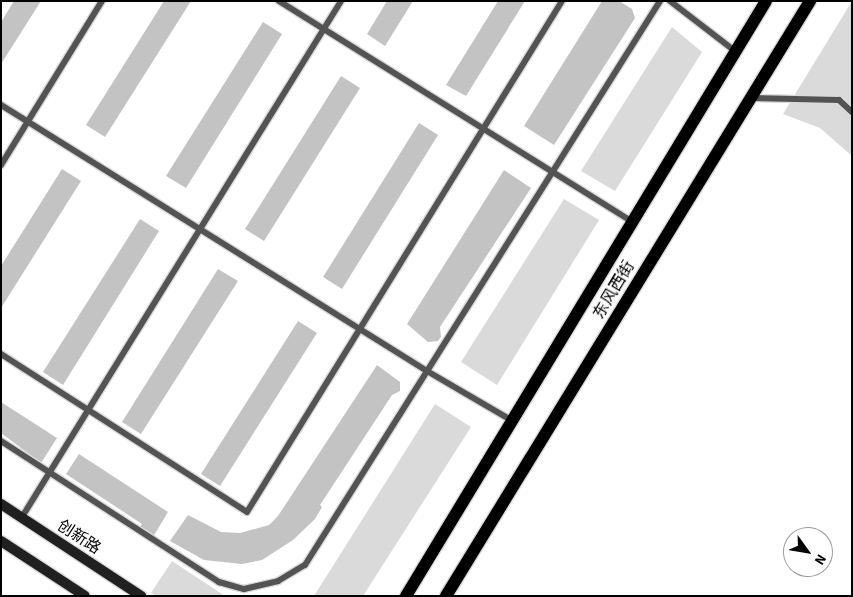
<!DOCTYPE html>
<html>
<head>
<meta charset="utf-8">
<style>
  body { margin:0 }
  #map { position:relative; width:853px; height:597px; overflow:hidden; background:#fff; font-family:"Source Sans 3","Noto Sans SC",sans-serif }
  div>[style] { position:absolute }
  .green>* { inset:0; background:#dadada }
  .building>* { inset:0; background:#c3c3c3 }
  .roads { filter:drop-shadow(1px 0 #dbdbdb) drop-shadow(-1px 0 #dbdbdb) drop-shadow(0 1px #dbdbdb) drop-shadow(0 -1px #dbdbdb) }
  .lane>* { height:6px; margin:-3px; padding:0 3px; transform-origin:3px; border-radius:3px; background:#535353 }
  .secondary>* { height:10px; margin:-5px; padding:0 5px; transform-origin:5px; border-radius:5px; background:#202020 }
  .primary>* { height:12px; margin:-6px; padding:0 6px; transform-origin:6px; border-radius:6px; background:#000 }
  span { translate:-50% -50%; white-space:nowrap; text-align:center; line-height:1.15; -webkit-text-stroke:5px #fff; paint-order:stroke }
  .street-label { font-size:16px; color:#000 }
  .frame { position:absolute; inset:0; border:2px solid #000; pointer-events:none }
  .north { position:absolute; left:783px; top:527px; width:50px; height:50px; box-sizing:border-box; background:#fff; border:1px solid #999; border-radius:50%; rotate:122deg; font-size:14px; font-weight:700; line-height:20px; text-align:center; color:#000 }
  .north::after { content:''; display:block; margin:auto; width:18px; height:22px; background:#000; clip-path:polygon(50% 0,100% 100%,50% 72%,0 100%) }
</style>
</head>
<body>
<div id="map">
  <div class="green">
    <div style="clip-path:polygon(852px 1px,852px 156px,820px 128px,783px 114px)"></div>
    <div style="clip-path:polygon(672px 27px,702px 52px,615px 191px,581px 171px)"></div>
    <div style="clip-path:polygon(564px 199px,599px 220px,497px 385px,461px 362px)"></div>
    <div style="clip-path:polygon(435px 404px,471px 427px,363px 596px,314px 596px)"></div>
    <div style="clip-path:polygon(172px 561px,225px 596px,156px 596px,151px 593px)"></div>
  </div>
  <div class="building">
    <div style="clip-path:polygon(14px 1px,41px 1px,1px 64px,1px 22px)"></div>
    <div style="clip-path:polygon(164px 1px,191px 1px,105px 137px,86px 125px)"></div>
    <div style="clip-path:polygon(387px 1px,413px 1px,385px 46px,367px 34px)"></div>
    <div style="clip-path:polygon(498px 1px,525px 1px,466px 96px,446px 85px)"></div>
    <div style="clip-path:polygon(602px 1px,619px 1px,632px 9px,635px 18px,554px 145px,524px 126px)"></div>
    <div style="clip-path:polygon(263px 22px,282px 34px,186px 188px,166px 176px)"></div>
    <div style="clip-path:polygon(341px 76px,360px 88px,264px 241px,245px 229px)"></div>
    <div style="clip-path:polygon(419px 123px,438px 135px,342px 289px,323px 277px)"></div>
    <div style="clip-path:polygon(62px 169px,81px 181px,1px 308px,1px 266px)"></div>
    <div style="clip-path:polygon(504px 170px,531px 188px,440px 327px,441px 337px,438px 341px,428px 342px,407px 324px)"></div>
    <div style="clip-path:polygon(140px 219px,159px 231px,63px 385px,43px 372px)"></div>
    <div style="clip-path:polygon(218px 269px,238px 281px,141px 434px,122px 422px)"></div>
    <div style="clip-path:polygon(298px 321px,317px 333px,220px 486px,201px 474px)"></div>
    <div style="clip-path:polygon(377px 365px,400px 382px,400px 391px,392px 395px,320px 505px,322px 507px,315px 519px,293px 540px,262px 560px,242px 564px,204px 560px,170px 541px,188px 515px,221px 532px,240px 533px,269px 525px,278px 516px)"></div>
    <div style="clip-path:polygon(1px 402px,57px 438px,41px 463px,1px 433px)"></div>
    <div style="clip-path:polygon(79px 454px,168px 512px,153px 537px,139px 528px,142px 524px,66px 474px)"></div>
  </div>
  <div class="roads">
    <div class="lane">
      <div style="left:279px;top:1px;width:415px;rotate:32deg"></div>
      <div style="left:670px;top:1px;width:82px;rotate:37.6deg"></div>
      <div style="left:751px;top:98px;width:88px;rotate:1.3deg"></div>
      <div style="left:839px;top:100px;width:18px;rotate:43deg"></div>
      <div style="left:1px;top:105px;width:502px;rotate:31.98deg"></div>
      <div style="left:427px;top:371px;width:97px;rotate:30.3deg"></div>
      <div style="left:1px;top:165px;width:193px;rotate:-58.4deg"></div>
      <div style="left:1px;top:354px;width:292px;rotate:32.7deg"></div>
      <div style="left:247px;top:512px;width:600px;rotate:-58.35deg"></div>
      <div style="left:1px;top:441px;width:260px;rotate:32.9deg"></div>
      <div style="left:219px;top:582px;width:26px;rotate:16deg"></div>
      <div style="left:244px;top:589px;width:35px;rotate:-13deg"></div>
      <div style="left:278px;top:581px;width:31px;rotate:-31deg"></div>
      <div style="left:305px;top:565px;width:666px;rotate:-57.81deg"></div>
      <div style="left:22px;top:517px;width:607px;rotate:-58.27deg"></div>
    </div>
    <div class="secondary">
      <div style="left:1px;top:504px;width:168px;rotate:33.3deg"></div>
      <div style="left:1px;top:541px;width:100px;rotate:33.2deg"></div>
    </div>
    <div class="primary">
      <div style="left:406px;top:596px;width:695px;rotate:-58.82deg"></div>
      <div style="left:446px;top:596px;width:698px;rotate:-58.54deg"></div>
    </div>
  </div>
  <div class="street-label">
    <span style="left:614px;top:290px;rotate:-59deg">东风西街</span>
    <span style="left:79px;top:537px;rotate:33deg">创新路</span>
  </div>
  <div class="frame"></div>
  <div class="north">N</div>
</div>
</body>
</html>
